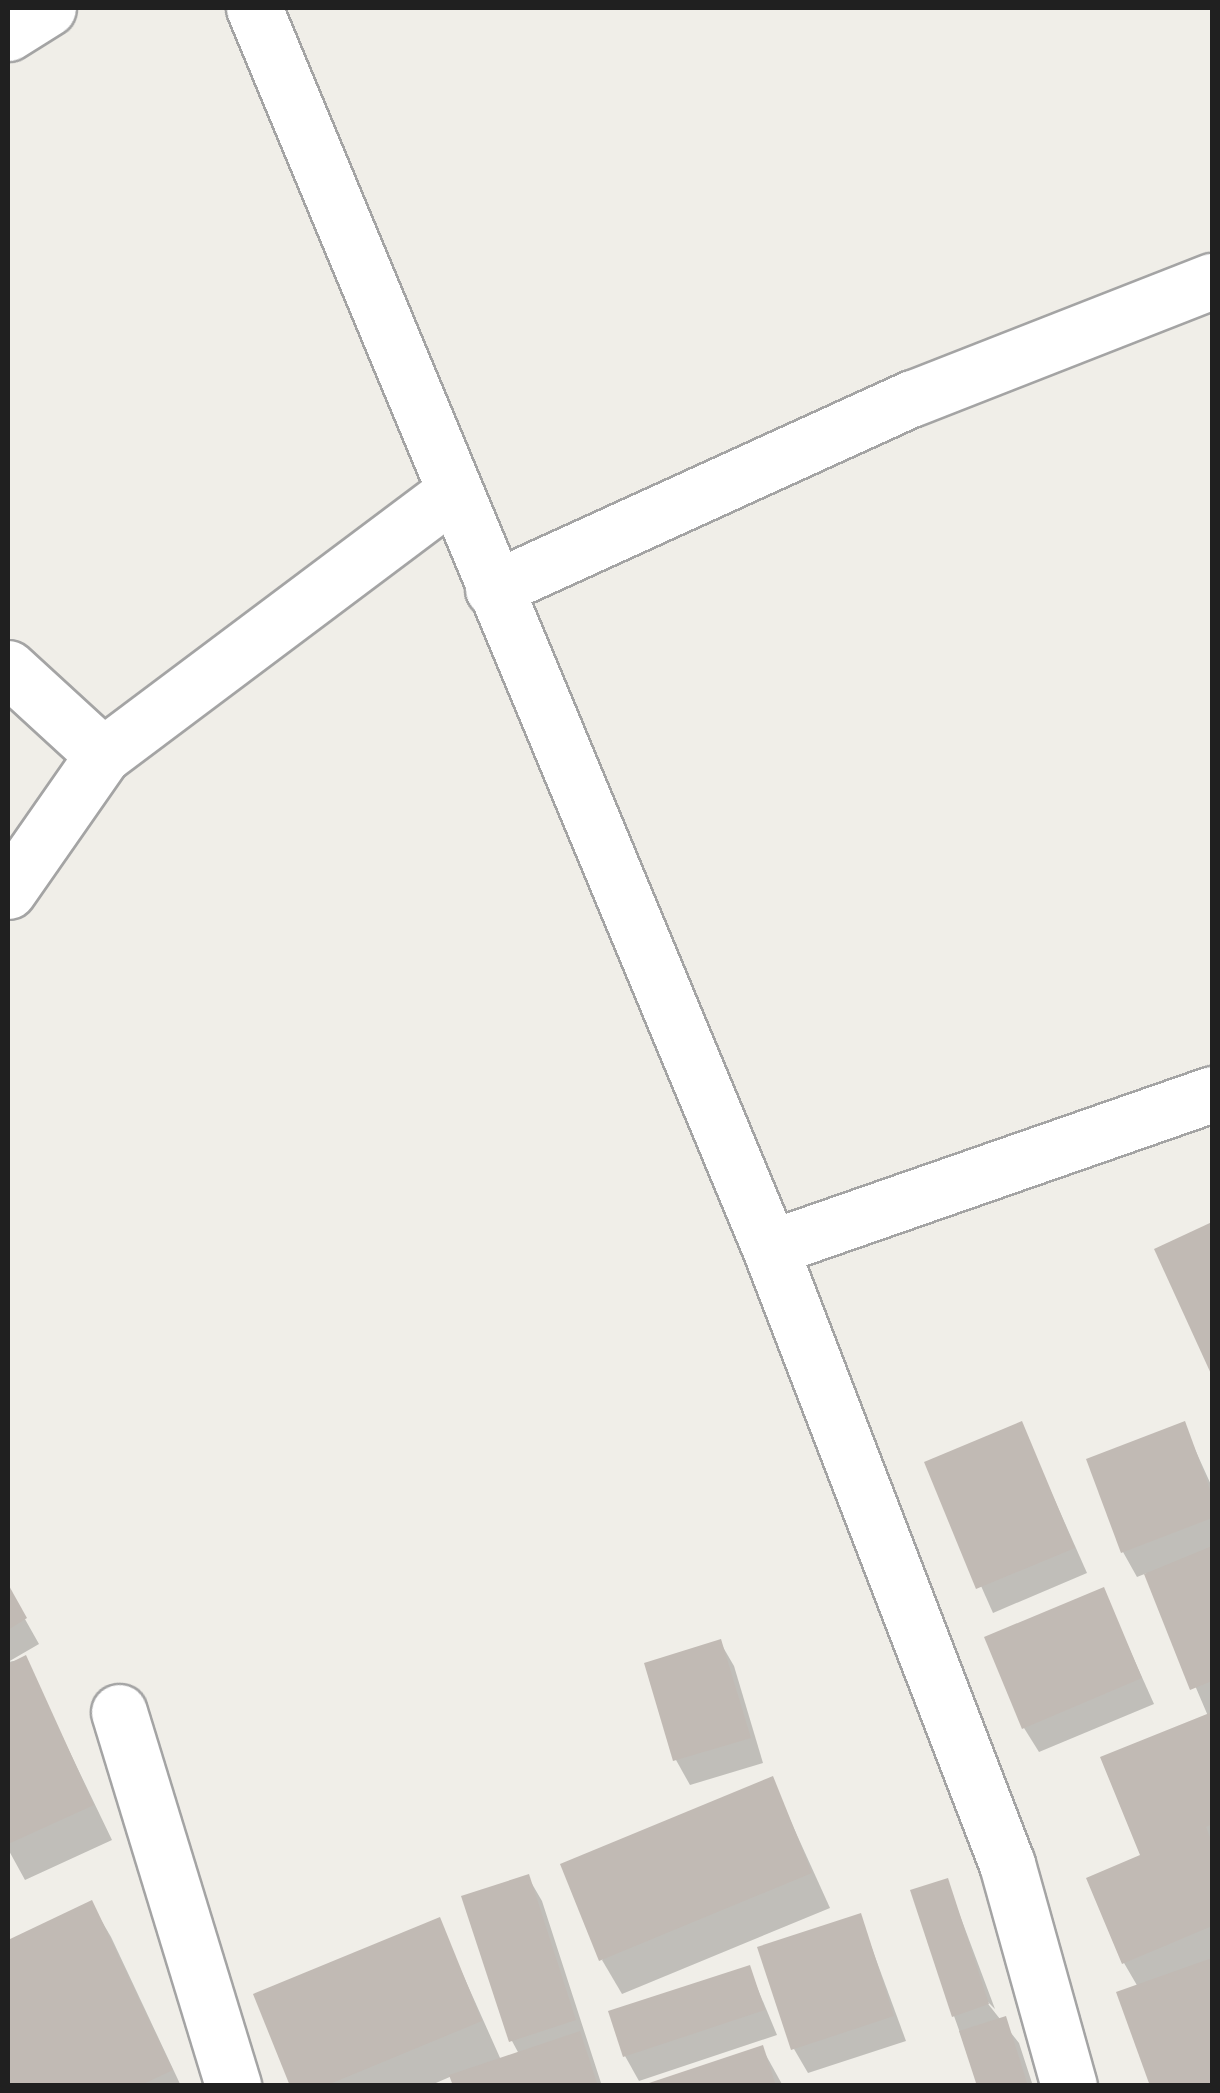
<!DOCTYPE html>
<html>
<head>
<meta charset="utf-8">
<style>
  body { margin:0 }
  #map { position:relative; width:1220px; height:2093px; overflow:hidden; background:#f0eee8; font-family:Arial,sans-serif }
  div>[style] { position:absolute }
  .shadow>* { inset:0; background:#0003 }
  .building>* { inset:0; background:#c1bab4 }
  .roads { filter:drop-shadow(2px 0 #a4a4a4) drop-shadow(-2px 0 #a4a4a4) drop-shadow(0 2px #a4a4a4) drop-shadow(0 -2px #a4a4a4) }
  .minor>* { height:55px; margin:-27.5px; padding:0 27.5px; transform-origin:27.5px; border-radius:27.5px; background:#fff }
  span { translate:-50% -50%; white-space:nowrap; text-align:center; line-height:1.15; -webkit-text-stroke:8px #fff; paint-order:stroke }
  .frame { position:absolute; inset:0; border:10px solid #202020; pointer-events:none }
</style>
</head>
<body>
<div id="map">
  <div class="shadow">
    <div style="clip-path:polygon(1212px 1225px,1212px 1370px,1157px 1250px)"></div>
    <div style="clip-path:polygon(1021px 1424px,1087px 1573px,993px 1613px,927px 1464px)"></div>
    <div style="clip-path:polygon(1184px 1425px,1212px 1487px,1212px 2086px,1152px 2086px,1138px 1987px,1124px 1963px,1143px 1857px,1208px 1716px,1147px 1573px,1137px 1577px,1123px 1552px,1089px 1461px)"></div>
    <div style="clip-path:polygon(8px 1589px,39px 1644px,8px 1662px,25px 1659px,112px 1840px,25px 1880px,8px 1849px)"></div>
    <div style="clip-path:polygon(1103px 1590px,1154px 1704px,1039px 1752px,1024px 1728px)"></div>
    <div style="clip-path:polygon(720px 1642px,734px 1666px,763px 1763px,690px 1785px,676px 1760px,647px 1665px)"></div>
    <div style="clip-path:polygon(772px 1780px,830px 1908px,622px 1994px,602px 1960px)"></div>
    <div style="clip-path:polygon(528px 1877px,542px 1901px,602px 2086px,455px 2086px,452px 2076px,429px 2086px,293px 2086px,439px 1921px,501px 2060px,519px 2054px,512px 2041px)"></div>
    <div style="clip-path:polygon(947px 1881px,995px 2009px,981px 1995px,1019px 2043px,1033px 2086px,979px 2086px,954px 2016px)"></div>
    <div style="clip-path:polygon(91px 1903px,111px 1937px,181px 2086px,8px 2086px,8px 1943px)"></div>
    <div style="clip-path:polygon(860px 1916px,906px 2041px,808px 2073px,794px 2049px)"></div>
    <div style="clip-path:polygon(749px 1968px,777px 2035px,639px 2081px,625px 2056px)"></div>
    <div style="clip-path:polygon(762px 2048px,783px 2086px,649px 2086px)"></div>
  </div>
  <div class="building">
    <div style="clip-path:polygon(1212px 1222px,1212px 1376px,1154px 1249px)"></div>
    <div style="clip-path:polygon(1022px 1421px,1075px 1548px,976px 1589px,924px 1462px)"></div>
    <div style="clip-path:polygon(1185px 1421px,1212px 1495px,1212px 1518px,1121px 1553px,1086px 1459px)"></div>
    <div style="clip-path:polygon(1212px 1546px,1212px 1681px,1190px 1690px,1144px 1574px)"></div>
    <div style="clip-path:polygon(8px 1584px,27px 1618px,8px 1630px)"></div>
    <div style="clip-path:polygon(1104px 1587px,1142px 1678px,1022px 1729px,984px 1637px)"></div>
    <div style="clip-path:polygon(721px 1639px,751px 1738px,673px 1761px,644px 1663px)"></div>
    <div style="clip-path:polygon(26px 1655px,94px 1805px,8px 1844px,8px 1664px)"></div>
    <div style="clip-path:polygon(1212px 1712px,1212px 1824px,1206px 1827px,1212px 1843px,1212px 1926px,1122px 1964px,1086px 1878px,1140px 1855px,1100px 1757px)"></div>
    <div style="clip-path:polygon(773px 1776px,812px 1873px,599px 1961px,560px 1864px)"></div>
    <div style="clip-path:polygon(529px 1874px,576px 2020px,509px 2042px,461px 1896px)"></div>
    <div style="clip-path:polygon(948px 1878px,989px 2004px,952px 2017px,910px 1890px)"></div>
    <div style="clip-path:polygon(92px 1900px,173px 2070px,139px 2086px,8px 2086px,8px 1940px)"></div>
    <div style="clip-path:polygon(861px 1913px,894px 2016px,791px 2050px,757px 1947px)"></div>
    <div style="clip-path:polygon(440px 1917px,482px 2021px,325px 2086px,290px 2086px,253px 1994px)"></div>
    <div style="clip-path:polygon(1212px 1958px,1212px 2086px,1150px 2086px,1116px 1992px)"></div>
    <div style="clip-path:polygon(750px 1965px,765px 2010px,623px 2057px,608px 2011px)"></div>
    <div style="clip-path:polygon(1006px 2016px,1028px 2086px,977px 2086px,959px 2031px)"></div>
    <div style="clip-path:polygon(580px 2031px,598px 2086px,453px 2086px,449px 2075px)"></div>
    <div style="clip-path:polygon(763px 2045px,776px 2086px,643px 2086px,643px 2085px)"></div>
  </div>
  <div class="roads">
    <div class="minor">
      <div style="left:254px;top:8px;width:1343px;rotate:67.41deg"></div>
      <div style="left:770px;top:1248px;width:660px;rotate:68.96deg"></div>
      <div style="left:1007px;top:1864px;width:230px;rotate:74.4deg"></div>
      <div style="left:8px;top:33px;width:47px;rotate:-32deg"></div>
      <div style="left:493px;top:589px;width:461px;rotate:-24.5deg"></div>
      <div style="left:913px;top:398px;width:321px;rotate:-21.4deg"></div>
      <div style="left:8px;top:668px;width:129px;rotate:42.5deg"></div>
      <div style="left:8px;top:891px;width:166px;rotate:-55.1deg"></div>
      <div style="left:103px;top:755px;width:439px;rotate:-36.9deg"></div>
      <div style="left:770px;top:1248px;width:468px;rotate:-19.2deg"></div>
      <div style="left:119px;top:1712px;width:391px;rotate:73deg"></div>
    </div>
  </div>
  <div class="frame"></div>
</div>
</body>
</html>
